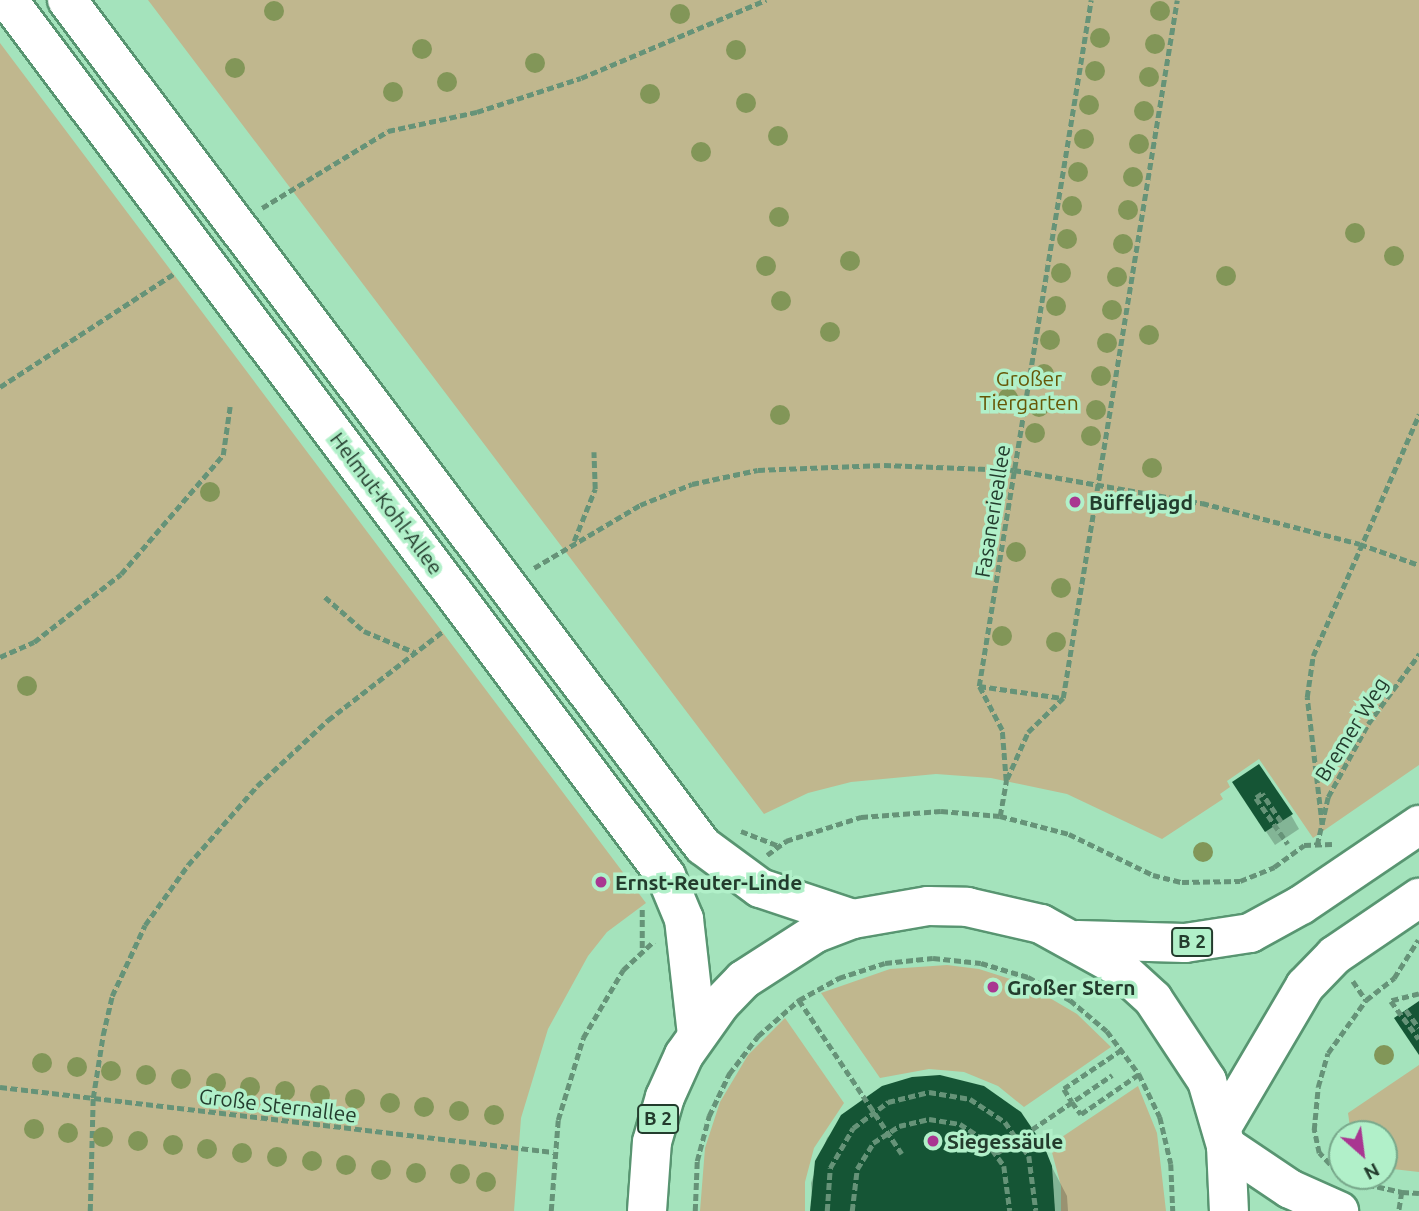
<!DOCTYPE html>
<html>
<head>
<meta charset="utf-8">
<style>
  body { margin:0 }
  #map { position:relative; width:1419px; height:1211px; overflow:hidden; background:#a4e3bc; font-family:Ubuntu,sans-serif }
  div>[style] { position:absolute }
  .green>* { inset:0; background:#c0b78e }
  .shadow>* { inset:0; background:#0003 }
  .building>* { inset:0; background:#155535 }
  .path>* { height:4.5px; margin-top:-2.25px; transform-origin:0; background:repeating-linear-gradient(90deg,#669378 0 7px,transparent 0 10.5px) }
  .roads { filter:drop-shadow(2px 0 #589571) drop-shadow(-2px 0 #589571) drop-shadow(0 2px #589571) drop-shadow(0 -2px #589571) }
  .secondary>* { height:38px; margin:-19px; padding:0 19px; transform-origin:19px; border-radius:19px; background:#fff }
  .primary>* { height:38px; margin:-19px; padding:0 19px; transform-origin:19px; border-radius:19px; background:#fff }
  .trees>* { width:20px; height:20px; margin:-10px; border-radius:50%; background:#829658 }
  .dots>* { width:19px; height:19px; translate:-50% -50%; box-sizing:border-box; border:4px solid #b1f0c9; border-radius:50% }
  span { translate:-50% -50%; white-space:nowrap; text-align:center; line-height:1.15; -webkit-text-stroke:7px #b1f0c9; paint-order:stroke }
  .shield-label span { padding:2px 5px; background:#b1f0c9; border:2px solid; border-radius:5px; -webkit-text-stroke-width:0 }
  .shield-label { font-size:19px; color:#233c2d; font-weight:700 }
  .park-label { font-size:21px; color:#665707 }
  .poi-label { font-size:21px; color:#233c2d; font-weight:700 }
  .left { translate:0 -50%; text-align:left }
  .street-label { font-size:21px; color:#233c2d }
  .north { position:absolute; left:1328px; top:1120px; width:70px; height:70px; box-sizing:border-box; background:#b1f0c9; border:2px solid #78a88b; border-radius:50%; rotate:152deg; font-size:19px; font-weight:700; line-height:28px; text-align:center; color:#233c2d }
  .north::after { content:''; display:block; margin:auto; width:24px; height:32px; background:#a93691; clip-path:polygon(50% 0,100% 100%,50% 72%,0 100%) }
</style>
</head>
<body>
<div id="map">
  <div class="green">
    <div style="clip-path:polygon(148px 0,1419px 0,1419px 765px,1313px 838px,1259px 759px,1227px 781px,1230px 787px,1220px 794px,1223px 799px,1162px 839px,1067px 794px,991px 778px,936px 774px,851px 782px,808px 793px,764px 814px)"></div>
    <div style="clip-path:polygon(0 43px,646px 903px,607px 932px,588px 956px,548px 1029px,521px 1118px,514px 1211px,0 1211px)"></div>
    <div style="clip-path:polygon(947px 965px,979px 969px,1026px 984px,1077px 1014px,1111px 1047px,1024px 1107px,998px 1086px,964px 1072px,929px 1069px,880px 1078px,821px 993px,890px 969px)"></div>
    <div style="clip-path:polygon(785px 1018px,844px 1103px,814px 1148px,805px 1182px,805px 1211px,700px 1211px,705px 1148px,720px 1102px,748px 1055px)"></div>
    <div style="clip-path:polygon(1419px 1065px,1419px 1172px,1384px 1168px,1384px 1134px,1351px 1134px,1348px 1113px)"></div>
    <div style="clip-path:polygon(1138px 1086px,1157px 1133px,1166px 1211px,1061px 1211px,1061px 1186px,1050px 1145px)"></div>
  </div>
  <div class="shadow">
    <div style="clip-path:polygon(1243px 797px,1291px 815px,1299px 829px,1275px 845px)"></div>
    <div style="clip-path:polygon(912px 1078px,962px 1081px,1001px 1098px,1032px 1129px,1067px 1196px,1068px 1211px,813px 1211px,811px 1183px,827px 1138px,865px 1098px)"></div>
  </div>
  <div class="building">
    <div style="clip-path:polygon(1259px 764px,1293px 814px,1265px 832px,1232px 782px)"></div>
    <div style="clip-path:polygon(1419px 1001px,1419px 1055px,1394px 1018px)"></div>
    <div style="clip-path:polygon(940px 1075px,984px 1086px,1021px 1112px,1044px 1146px,1052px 1166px,1055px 1211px,810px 1211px,815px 1161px,841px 1115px,882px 1086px,912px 1077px)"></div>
  </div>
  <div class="path">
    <div style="left:262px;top:208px;width:148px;rotate:-31.4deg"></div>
    <div style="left:388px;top:131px;width:91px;rotate:-12.1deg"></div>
    <div style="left:477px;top:112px;width:109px;rotate:-18.1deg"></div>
    <div style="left:581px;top:78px;width:201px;rotate:-22.9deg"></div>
    <div style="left:0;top:387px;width:209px;rotate:-33.1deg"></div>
    <div style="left:574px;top:541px;width:56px;rotate:-68deg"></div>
    <div style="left:595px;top:489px;width:37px;rotate:-92deg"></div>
    <div style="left:534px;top:568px;width:123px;rotate:-30.7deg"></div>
    <div style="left:640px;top:505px;width:56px;rotate:-22deg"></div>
    <div style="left:692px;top:484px;width:67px;rotate:-12deg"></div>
    <div style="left:758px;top:470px;width:126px;rotate:-2.3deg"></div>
    <div style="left:884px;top:465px;width:130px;rotate:2.2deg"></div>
    <div style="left:1014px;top:470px;width:191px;rotate:10deg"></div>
    <div style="left:1202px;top:503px;width:163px;rotate:14.5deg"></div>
    <div style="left:1360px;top:544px;width:63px;rotate:19.6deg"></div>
    <div style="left:325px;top:597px;width:52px;rotate:41.1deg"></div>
    <div style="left:364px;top:631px;width:54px;rotate:22.8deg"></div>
    <div style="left:0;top:657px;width:37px;rotate:-24deg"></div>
    <div style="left:34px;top:642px;width:110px;rotate:-38deg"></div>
    <div style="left:121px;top:574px;width:157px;rotate:-49.4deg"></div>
    <div style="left:223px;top:455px;width:49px;rotate:-81.9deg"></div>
    <div style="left:979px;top:686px;width:84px;rotate:8.2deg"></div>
    <div style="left:1007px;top:779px;width:51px;rotate:-65.9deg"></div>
    <div style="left:1028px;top:732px;width:49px;rotate:-44.2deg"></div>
    <div style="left:1063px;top:698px;width:707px;rotate:-80.72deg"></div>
    <div style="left:1000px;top:816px;width:36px;rotate:-80deg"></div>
    <div style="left:1006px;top:781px;width:51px;rotate:-94.5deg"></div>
    <div style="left:1002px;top:730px;width:50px;rotate:-117.6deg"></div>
    <div style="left:979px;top:686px;width:695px;rotate:-80.73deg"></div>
    <div style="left:1281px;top:822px;width:34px;rotate:-124deg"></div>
    <div style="left:1262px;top:794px;width:7px;rotate:146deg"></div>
    <div style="left:1256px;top:798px;width:56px;rotate:55.2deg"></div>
    <div style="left:1322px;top:825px;width:129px;rotate:-96.7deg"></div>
    <div style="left:1307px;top:697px;width:41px;rotate:-81.7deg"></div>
    <div style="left:1313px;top:656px;width:264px;rotate:-66.3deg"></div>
    <div style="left:741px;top:831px;width:41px;rotate:21.5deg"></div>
    <div style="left:1317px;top:845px;width:49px;rotate:-77.1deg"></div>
    <div style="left:1328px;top:797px;width:83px;rotate:-61.3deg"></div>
    <div style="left:1368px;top:724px;width:87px;rotate:-53.9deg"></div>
    <div style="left:767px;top:855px;width:24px;rotate:-36deg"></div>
    <div style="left:786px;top:841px;width:79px;rotate:-17.7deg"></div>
    <div style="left:861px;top:817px;width:80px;rotate:-4.3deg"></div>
    <div style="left:941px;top:811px;width:59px;rotate:4.8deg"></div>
    <div style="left:1000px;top:816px;width:71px;rotate:14.6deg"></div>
    <div style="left:1069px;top:834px;width:93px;rotate:26deg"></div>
    <div style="left:1153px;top:875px;width:30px;rotate:14deg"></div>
    <div style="left:1182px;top:882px;width:58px;rotate:-1deg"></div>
    <div style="left:1240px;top:881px;width:37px;rotate:-22deg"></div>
    <div style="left:1274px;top:867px;width:37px;rotate:-36deg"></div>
    <div style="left:1304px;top:845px;width:28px;rotate:-2deg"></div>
    <div style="left:642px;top:948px;width:40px;rotate:-90deg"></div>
    <div style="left:1353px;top:981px;width:23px;rotate:56deg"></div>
    <div style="left:1419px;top:994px;width:29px;rotate:166deg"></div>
    <div style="left:1391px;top:1001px;width:47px;rotate:53.6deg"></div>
    <div style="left:799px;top:1000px;width:185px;rotate:56.2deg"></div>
    <div style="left:1406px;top:1010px;width:22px;rotate:54deg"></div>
    <div style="left:1122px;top:1050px;width:70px;rotate:146.1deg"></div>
    <div style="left:1064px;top:1089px;width:15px;rotate:58deg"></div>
    <div style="left:1072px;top:1102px;width:15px;rotate:53deg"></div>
    <div style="left:1081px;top:1114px;width:70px;rotate:-34.6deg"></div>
    <div style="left:0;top:1087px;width:557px;rotate:6.7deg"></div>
    <div style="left:997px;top:1153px;width:139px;rotate:-34.1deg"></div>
    <div style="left:1337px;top:1172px;width:26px;rotate:-133deg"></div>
    <div style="left:1319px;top:1153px;width:24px;rotate:-102deg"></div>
    <div style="left:1314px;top:1130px;width:43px;rotate:-84.7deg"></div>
    <div style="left:1318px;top:1087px;width:35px;rotate:-74deg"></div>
    <div style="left:1328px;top:1053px;width:65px;rotate:-54.4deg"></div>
    <div style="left:1366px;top:1000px;width:36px;rotate:-38deg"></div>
    <div style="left:1394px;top:978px;width:45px;rotate:-57.7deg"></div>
    <div style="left:1357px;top:1182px;width:46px;rotate:12.5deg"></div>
    <div style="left:1402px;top:1192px;width:19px;rotate:99deg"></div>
    <div style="left:1402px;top:1192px;width:17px;rotate:3deg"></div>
    <div style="left:90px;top:1211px;width:113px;rotate:-88.5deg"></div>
    <div style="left:93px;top:1098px;width:64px;rotate:-81deg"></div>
    <div style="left:103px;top:1035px;width:40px;rotate:-77deg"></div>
    <div style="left:112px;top:996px;width:78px;rotate:-65.1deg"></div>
    <div style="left:145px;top:925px;width:74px;rotate:-54.4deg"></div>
    <div style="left:188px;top:865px;width:105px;rotate:-48.9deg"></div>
    <div style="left:257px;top:786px;width:97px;rotate:-42.9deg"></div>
    <div style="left:328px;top:720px;width:145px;rotate:-37.7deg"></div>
    <div style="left:551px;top:1211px;width:91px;rotate:-85.6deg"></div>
    <div style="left:558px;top:1120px;width:86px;rotate:-73deg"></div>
    <div style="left:583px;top:1038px;width:79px;rotate:-59.5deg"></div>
    <div style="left:623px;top:970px;width:42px;rotate:-43.1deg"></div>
    <div style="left:695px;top:1211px;width:50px;rotate:-87.7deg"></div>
    <div style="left:697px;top:1161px;width:47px;rotate:-75.1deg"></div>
    <div style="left:709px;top:1116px;width:47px;rotate:-64.5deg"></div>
    <div style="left:729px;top:1074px;width:48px;rotate:-52.7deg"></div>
    <div style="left:758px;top:1036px;width:55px;rotate:-41.3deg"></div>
    <div style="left:799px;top:1000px;width:46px;rotate:-28.8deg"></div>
    <div style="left:839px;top:978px;width:48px;rotate:-18.1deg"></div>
    <div style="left:885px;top:963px;width:48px;rotate:-5.9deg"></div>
    <div style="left:933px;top:958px;width:48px;rotate:5.9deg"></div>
    <div style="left:981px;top:963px;width:49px;rotate:16.6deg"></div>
    <div style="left:1028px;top:977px;width:48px;rotate:28.7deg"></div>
    <div style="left:1070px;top:1000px;width:48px;rotate:40deg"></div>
    <div style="left:1107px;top:1031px;width:54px;rotate:53.3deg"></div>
    <div style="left:1139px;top:1074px;width:48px;rotate:64deg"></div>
    <div style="left:1160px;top:1117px;width:48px;rotate:76.8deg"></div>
    <div style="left:1171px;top:1164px;width:47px;rotate:87.6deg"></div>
    <div style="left:827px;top:1211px;width:43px;rotate:-86deg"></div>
    <div style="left:830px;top:1168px;width:46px;rotate:-60.1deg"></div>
    <div style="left:853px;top:1128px;width:44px;rotate:-36.6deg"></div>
    <div style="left:888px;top:1102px;width:42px;rotate:-13.7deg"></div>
    <div style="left:929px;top:1092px;width:42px;rotate:9.7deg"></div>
    <div style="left:970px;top:1099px;width:42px;rotate:33.3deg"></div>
    <div style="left:1005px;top:1122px;width:42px;rotate:54.8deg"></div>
    <div style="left:1029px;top:1156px;width:55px;rotate:82.7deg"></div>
    <div style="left:852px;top:1211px;width:42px;rotate:-83.2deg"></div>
    <div style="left:857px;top:1169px;width:31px;rotate:-58deg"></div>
    <div style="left:873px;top:1143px;width:31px;rotate:-33deg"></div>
    <div style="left:899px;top:1126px;width:31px;rotate:-13deg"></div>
    <div style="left:929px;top:1119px;width:31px;rotate:9deg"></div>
    <div style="left:960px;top:1124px;width:31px;rotate:33deg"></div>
    <div style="left:986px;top:1141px;width:31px;rotate:54deg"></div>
    <div style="left:1004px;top:1166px;width:45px;rotate:82.4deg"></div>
  </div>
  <div class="roads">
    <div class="secondary">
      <div style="left:1226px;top:1146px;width:77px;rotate:33.9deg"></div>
      <div style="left:1290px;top:1189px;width:54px;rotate:24.2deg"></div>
    </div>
    <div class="primary">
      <div style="left:8px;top:0;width:1096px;rotate:53.09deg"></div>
      <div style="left:666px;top:876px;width:47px;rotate:67.3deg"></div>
      <div style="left:684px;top:919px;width:117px;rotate:83.6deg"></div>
      <div style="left:67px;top:0;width:1058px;rotate:53.07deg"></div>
      <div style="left:703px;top:846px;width:71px;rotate:36.4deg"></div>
      <div style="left:760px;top:888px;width:98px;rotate:18.4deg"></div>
      <div style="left:1078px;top:940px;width:107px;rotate:1.6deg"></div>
      <div style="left:1185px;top:943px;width:66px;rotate:-8.7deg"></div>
      <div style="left:1250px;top:933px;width:58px;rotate:-28.8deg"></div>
      <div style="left:1301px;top:905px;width:143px;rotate:-34.1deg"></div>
      <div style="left:1222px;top:1127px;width:164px;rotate:-59.5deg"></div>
      <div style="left:1305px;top:986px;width:43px;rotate:-45.9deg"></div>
      <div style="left:1335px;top:955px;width:102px;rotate:-34.2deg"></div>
      <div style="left:647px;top:1211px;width:69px;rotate:-85.9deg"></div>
      <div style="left:652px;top:1142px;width:47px;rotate:-73.9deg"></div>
      <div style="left:665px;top:1097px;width:46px;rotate:-65.7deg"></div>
      <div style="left:684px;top:1055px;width:64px;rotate:-54.6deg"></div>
      <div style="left:721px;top:1003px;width:32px;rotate:-46deg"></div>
      <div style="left:743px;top:980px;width:87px;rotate:-32.8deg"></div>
      <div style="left:816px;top:933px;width:40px;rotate:-21deg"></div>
      <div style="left:853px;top:919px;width:76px;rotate:-9.8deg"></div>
      <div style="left:928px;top:906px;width:39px;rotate:1deg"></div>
      <div style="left:967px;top:907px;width:76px;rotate:12.9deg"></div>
      <div style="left:1041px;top:924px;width:87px;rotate:28.9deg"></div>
      <div style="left:1117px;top:966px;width:49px;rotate:42.5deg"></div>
      <div style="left:1153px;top:999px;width:98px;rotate:56.6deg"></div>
      <div style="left:1207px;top:1081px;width:68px;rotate:73.7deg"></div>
      <div style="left:1226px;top:1146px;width:65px;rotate:87.4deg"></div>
    </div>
  </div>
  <div class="trees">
    <div style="left:274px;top:11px"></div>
    <div style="left:1160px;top:11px"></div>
    <div style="left:680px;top:14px"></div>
    <div style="left:1100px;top:38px"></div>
    <div style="left:1155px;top:44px"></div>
    <div style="left:422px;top:49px"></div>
    <div style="left:736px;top:50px"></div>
    <div style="left:535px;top:63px"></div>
    <div style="left:235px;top:68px"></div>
    <div style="left:1095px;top:71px"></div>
    <div style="left:1149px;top:77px"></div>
    <div style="left:447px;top:82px"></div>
    <div style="left:393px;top:92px"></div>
    <div style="left:650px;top:94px"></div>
    <div style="left:746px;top:103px"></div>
    <div style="left:1089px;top:105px"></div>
    <div style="left:1144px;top:111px"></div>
    <div style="left:778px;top:136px"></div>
    <div style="left:1084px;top:139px"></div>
    <div style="left:1139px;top:144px"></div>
    <div style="left:701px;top:152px"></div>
    <div style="left:1078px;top:172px"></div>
    <div style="left:1133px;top:177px"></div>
    <div style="left:1072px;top:206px"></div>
    <div style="left:1128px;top:210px"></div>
    <div style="left:779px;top:217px"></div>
    <div style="left:1355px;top:233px"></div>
    <div style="left:1067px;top:239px"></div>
    <div style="left:1123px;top:244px"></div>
    <div style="left:1394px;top:256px"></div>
    <div style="left:850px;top:261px"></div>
    <div style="left:766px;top:266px"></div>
    <div style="left:1061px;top:273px"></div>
    <div style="left:1226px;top:276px"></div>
    <div style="left:1117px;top:277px"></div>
    <div style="left:781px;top:301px"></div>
    <div style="left:1056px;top:306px"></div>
    <div style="left:1112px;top:310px"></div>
    <div style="left:830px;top:332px"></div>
    <div style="left:1149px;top:335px"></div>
    <div style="left:1050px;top:340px"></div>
    <div style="left:1107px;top:343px"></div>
    <div style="left:1044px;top:374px"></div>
    <div style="left:1101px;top:376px"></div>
    <div style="left:1008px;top:398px"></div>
    <div style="left:1039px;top:407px"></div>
    <div style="left:1096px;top:410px"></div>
    <div style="left:780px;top:415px"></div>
    <div style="left:1035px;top:433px"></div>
    <div style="left:1091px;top:436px"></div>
    <div style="left:1152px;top:468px"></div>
    <div style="left:210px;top:492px"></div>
    <div style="left:1016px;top:552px"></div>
    <div style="left:1061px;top:588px"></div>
    <div style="left:1002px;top:636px"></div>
    <div style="left:1056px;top:642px"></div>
    <div style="left:27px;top:686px"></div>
    <div style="left:1203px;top:852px"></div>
    <div style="left:1384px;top:1055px"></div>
    <div style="left:42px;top:1063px"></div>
    <div style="left:77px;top:1067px"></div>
    <div style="left:111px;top:1071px"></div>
    <div style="left:146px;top:1075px"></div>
    <div style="left:181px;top:1079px"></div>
    <div style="left:216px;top:1083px"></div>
    <div style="left:250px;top:1087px"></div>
    <div style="left:285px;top:1091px"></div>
    <div style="left:320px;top:1095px"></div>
    <div style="left:355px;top:1099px"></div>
    <div style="left:390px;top:1103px"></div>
    <div style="left:424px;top:1107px"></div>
    <div style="left:459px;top:1111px"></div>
    <div style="left:494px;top:1115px"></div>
    <div style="left:34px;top:1129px"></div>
    <div style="left:68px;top:1133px"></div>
    <div style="left:103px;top:1137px"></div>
    <div style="left:138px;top:1141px"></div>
    <div style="left:173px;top:1145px"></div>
    <div style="left:207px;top:1149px"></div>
    <div style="left:242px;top:1153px"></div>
    <div style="left:277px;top:1157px"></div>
    <div style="left:312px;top:1161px"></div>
    <div style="left:346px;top:1165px"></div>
    <div style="left:381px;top:1170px"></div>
    <div style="left:416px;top:1173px"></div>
    <div style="left:460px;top:1174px"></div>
    <div style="left:486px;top:1182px"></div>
  </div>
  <div class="dots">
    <div style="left:1075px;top:502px;background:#a93691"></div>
    <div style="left:601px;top:882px;background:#a93691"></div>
    <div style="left:993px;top:987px;background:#a93691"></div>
    <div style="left:933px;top:1141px;background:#a93691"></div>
  </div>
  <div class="shield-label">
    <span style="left:1192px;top:942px">B 2</span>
    <span style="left:658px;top:1119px">B 2</span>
  </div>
  <div class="park-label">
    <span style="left:1029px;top:390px">Großer<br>Tiergarten</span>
  </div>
  <div class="poi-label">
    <span class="left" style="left:1089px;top:502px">Büffeljagd</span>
    <span class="left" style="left:615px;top:882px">Ernst-Reuter-Linde</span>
    <span class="left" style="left:1007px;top:987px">Großer Stern</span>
    <span class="left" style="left:947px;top:1141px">Siegessäule</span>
  </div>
  <div class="street-label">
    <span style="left:387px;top:503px;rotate:53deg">Helmut-Kohl-Allee</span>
    <span style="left:992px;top:511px;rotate:-81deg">Fasanerieallee</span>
    <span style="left:1351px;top:729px;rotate:-58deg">Bremer Weg</span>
    <span style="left:278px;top:1105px;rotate:7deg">Große Sternallee</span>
  </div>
  <div class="north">N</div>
</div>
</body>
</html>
